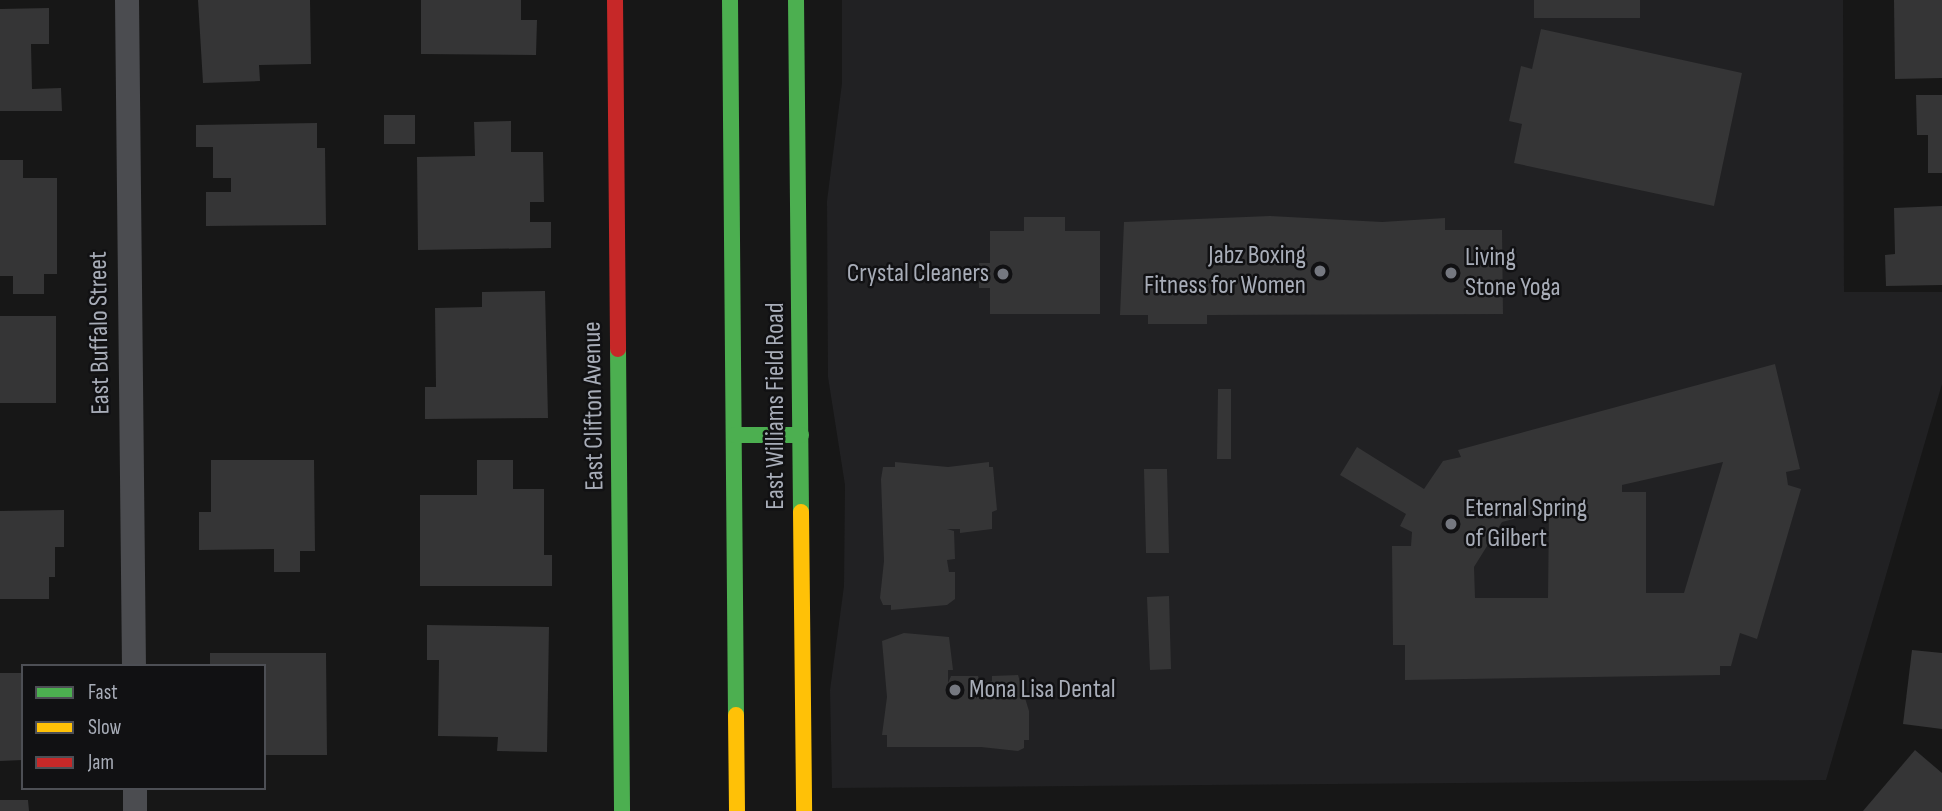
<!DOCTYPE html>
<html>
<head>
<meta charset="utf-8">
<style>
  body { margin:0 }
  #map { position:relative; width:1942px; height:811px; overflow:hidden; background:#171717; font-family:"Sofia Sans Condensed",sans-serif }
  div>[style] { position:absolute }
  .built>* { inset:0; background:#212123 }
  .building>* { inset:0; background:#353536 }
  .street>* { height:24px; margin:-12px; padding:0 12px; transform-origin:12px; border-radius:12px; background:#4b4c50 }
  .fast>* { height:16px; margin:-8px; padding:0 8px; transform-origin:8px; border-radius:8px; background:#4caf50 }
  .slow>* { height:16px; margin:-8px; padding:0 8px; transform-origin:8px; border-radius:8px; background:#ffc107 }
  .jam>* { height:16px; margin:-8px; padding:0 8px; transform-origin:8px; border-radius:8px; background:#c62828 }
  .dots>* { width:19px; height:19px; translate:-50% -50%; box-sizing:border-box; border:4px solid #111113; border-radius:50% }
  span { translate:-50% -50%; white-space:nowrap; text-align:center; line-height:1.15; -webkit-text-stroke:5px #111113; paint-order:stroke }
  .poi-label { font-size:26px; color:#a8adb8 }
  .right { translate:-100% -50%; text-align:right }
  .left { translate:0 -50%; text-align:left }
  .street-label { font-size:26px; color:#a8adb8 }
  .legend { position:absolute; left:21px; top:664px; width:245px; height:126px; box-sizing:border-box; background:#111113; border:2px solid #4d4f55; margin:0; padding:9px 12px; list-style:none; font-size:21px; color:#a8adb8 }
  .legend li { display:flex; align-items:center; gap:14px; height:35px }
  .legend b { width:35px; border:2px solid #4d4f55 }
</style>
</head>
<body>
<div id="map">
  <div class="built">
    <div style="clip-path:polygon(842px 0,1843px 0,1844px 292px,1942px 292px,1942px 384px,1826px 780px,832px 788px,830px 690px,844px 586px,845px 485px,828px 377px,827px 201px,842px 83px)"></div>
  </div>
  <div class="building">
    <div style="clip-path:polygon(198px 0,310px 0,311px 64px,259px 65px,260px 81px,203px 83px)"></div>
    <div style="clip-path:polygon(421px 0,521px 0,521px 20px,537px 20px,536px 55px,421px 54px)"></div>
    <div style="clip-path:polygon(1534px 0,1640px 0,1640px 18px,1534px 18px)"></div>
    <div style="clip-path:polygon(1894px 0,1942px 0,1942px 78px,1895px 79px)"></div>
    <div style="clip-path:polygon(49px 8px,49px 44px,31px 44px,32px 89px,61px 88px,62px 111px,0 111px,0 9px)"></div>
    <div style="clip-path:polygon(1541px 29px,1742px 73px,1714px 206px,1514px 163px,1522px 124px,1509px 121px,1521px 66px,1532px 69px)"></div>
    <div style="clip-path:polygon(1916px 95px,1942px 95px,1942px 173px,1928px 173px,1928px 135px,1917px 135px)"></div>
    <div style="clip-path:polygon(384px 115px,415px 115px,415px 144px,384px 144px)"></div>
    <div style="clip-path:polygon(511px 121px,511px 152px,543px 152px,544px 202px,530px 202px,530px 222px,551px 222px,551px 248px,418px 250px,417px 157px,475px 156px,474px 122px)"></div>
    <div style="clip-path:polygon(317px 123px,317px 148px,325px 148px,326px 225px,206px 226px,206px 192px,231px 192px,231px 178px,213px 178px,213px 147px,196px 147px,196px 125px)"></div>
    <div style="clip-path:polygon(0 160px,23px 160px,23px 178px,57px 178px,57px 274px,44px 274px,44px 294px,13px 294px,13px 276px,0 276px)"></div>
    <div style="clip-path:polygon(1942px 206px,1942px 285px,1886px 286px,1885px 255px,1895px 254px,1894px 208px)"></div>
    <div style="clip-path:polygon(1270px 216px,1382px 222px,1445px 218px,1445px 230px,1502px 230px,1503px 314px,1207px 315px,1207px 324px,1148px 324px,1148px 315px,1120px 315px,1124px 222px)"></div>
    <div style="clip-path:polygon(1024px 217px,1065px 217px,1065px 231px,1100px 231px,1100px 314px,990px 314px,990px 288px,979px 288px,979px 263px,990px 263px,990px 231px,1024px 231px)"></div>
    <div style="clip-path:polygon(545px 291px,548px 418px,425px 419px,425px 387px,436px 387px,435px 308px,482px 307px,482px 292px)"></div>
    <div style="clip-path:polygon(0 316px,56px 316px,56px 403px,0 403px)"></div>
    <div style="clip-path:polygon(evenodd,1775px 364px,1800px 469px,1786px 472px,1788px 485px,1801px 489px,1757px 639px,1740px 633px,1731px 666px,1720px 666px,1720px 675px,1405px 680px,1405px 645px,1393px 645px,1392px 546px,1411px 546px,1412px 532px,1400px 526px,1406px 514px,1340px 475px,1357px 447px,1424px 489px,1443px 461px,1461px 457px,1458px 450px,1775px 364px,1723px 462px,1684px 593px,1646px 593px,1646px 492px,1622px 492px,1622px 485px,1723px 462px,1775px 364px,1549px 510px,1548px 598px,1475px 598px,1474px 567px,1502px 522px,1549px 510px)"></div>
    <div style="clip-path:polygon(1218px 389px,1231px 389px,1231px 459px,1217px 459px)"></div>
    <div style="clip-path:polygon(211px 460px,314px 460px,315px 551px,300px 551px,300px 572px,274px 572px,274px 549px,199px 550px,199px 512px,211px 512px)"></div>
    <div style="clip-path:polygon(477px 460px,513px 460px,513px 489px,544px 489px,544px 555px,552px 555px,552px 586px,420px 586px,420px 495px,477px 495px)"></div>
    <div style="clip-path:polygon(895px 462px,948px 467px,989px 462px,989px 467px,993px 467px,997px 510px,992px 512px,992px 529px,960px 533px,960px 529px,947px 529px,954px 531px,955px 559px,947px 560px,949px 572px,955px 572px,955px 599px,947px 605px,891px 610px,891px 605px,883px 605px,880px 598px,884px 561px,881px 479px,883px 467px,895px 467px)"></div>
    <div style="clip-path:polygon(1144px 469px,1167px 469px,1169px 553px,1146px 553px)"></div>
    <div style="clip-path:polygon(64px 510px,64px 547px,55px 547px,55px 577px,49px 577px,49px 599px,0 599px,0 511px)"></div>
    <div style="clip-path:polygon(1169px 596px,1171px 669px,1150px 670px,1147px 597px)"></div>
    <div style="clip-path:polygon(427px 625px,549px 627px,547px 752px,497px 751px,498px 737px,438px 736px,439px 660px,427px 660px)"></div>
    <div style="clip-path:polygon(904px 633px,949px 637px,953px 670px,948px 670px,948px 683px,951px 676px,978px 676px,980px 683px,992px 681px,992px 676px,1018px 675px,1029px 711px,1029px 740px,1024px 740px,1024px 748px,1018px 751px,981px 747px,887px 747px,887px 735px,882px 735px,887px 697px,882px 641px)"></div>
    <div style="clip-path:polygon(1912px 650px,1942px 653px,1942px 729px,1903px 724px)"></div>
    <div style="clip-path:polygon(210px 653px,326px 653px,327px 755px,264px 755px,264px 666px,210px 666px)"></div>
    <div style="clip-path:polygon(0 673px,23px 673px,23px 760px,0 761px)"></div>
    <div style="clip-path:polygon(1915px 750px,1942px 773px,1942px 811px,1863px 811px)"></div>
    <div style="clip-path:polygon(0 800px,28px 800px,29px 811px,0 811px)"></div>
  </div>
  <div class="street">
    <div style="left:127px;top:0;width:666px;rotate:89.4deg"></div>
    <div style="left:135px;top:788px;width:23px;rotate:90deg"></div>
  </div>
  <div class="fast">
    <div style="left:730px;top:0;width:715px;rotate:89.52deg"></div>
    <div style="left:796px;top:0;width:512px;rotate:89.44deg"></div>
    <div style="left:618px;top:349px;width:462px;rotate:89.5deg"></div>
    <div style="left:735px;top:435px;width:66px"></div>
  </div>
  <div class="slow">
    <div style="left:801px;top:512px;width:299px;rotate:89.4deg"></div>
    <div style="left:736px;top:715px;width:96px;rotate:89.4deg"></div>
  </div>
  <div class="jam">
    <div style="left:615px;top:0;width:349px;rotate:89.5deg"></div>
  </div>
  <div class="dots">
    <div style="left:1320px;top:271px;background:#757880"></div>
    <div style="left:1451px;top:273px;background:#757880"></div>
    <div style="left:1003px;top:274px;background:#757880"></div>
    <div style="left:1451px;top:524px;background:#757880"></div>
    <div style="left:955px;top:690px;background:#757880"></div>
  </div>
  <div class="poi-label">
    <span class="right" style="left:1306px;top:271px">Jabz Boxing<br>Fitness for Women</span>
    <span class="left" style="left:1465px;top:273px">Living<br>Stone Yoga</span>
    <span class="right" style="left:989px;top:274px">Crystal Cleaners</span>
    <span class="left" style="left:1465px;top:524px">Eternal Spring<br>of Gilbert</span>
    <span class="left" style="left:969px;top:690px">Mona Lisa Dental</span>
  </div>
  <div class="street-label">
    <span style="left:100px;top:333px;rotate:-91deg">East Buffalo Street</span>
    <span style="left:594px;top:406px;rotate:-91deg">East Clifton Avenue</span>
    <span style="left:776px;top:406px;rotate:-90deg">East Williams Field Road</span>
  </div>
  <ul class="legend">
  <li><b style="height:9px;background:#4caf50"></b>Fast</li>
  <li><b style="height:9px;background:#ffc107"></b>Slow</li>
  <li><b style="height:9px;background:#c62828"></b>Jam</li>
  </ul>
</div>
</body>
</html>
